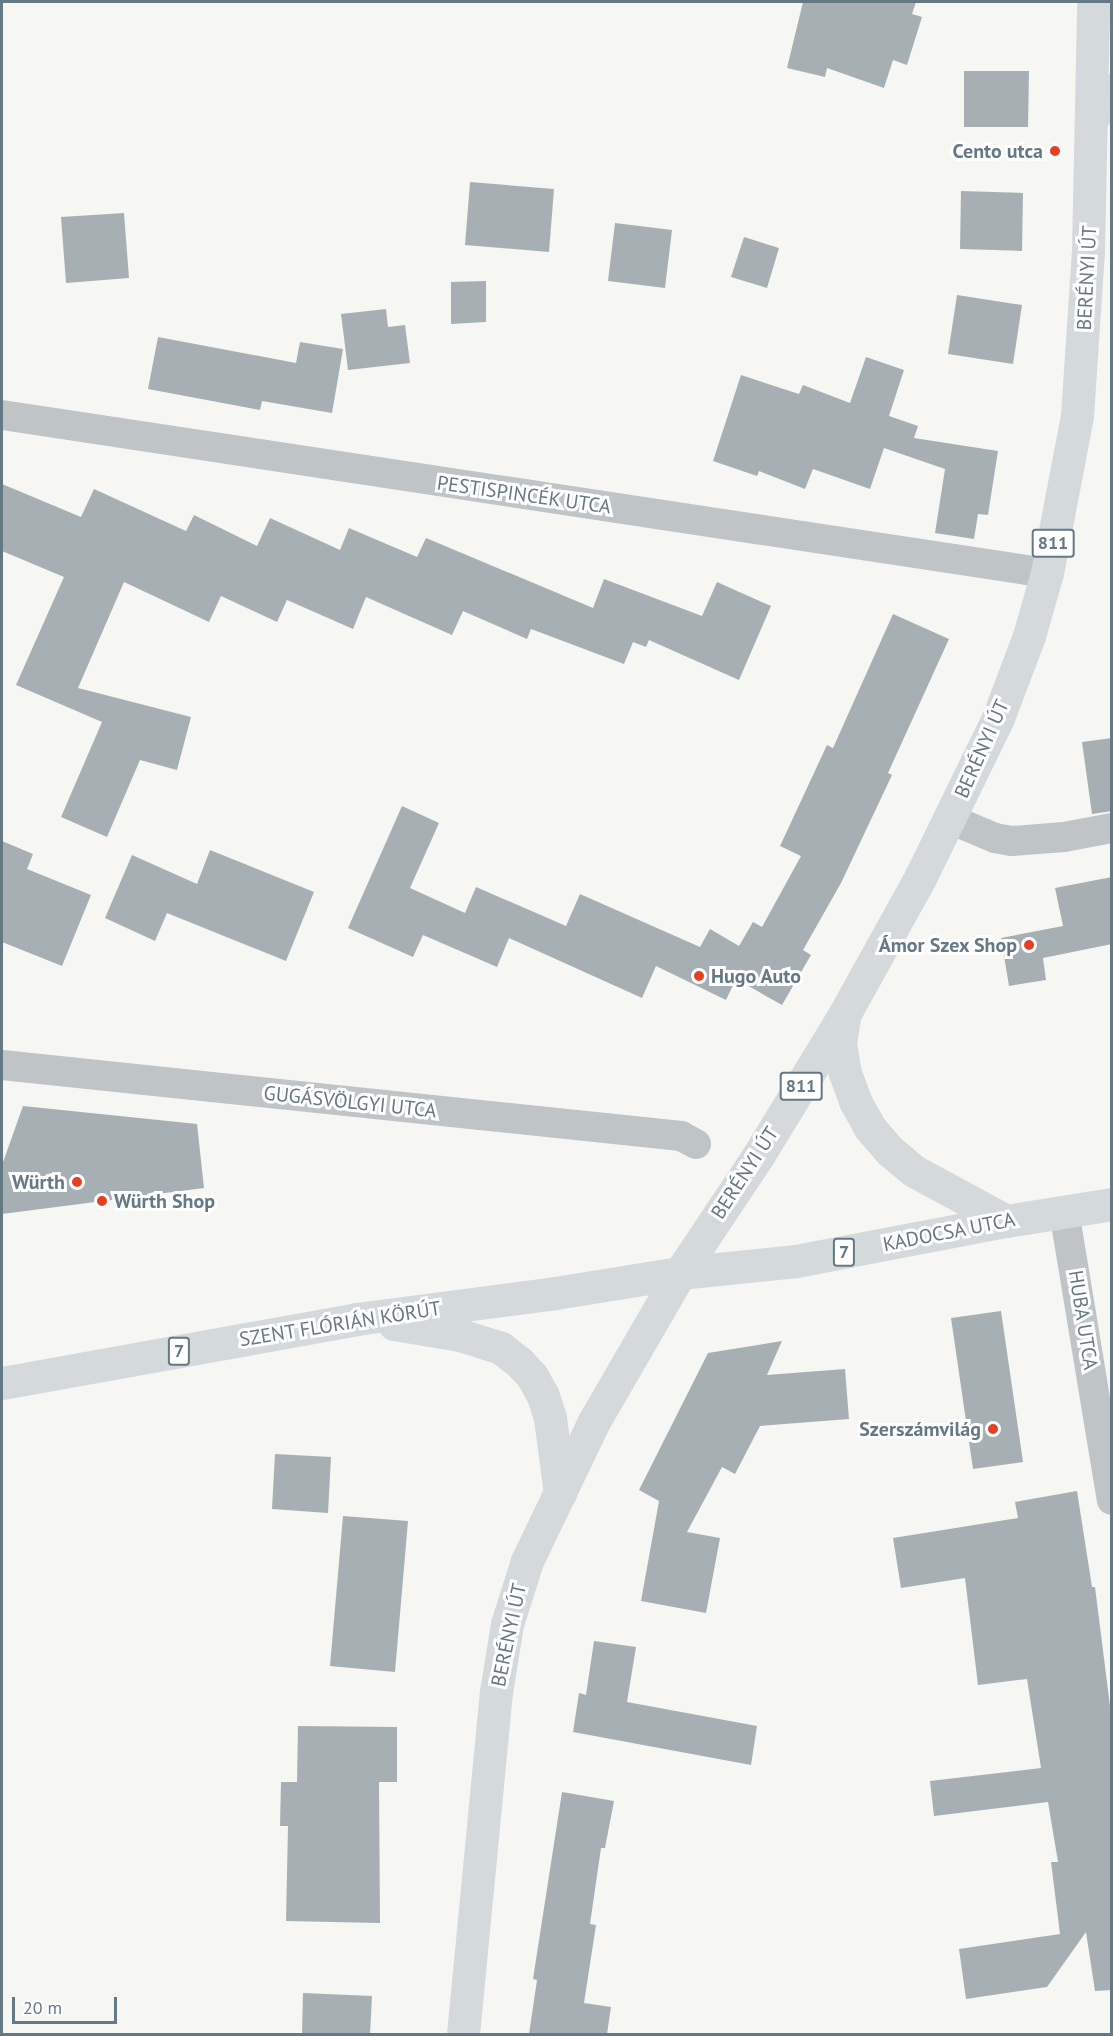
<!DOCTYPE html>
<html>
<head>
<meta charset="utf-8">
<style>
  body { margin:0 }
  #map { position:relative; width:1113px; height:2036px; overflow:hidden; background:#f6f6f3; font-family:"PT Sans",sans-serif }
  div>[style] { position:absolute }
  .building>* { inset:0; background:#a6b0b4 }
  .street>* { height:30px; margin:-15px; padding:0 15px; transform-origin:15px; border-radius:15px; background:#bfc4c7 }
  .secondary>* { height:33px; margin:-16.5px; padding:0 16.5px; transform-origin:16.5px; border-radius:16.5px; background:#d4d9dc }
  .primary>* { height:33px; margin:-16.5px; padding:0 16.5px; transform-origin:16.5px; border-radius:16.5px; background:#d4d9dc }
  .dots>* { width:16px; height:16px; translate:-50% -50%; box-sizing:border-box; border:3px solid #fff; border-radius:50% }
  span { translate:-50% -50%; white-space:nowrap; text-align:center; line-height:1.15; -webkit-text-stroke:6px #fff; paint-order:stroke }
  .shield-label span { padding:2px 4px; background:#fff; border:2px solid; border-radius:4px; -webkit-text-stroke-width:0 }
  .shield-label { font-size:18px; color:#657984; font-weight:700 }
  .poi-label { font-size:20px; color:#657984; font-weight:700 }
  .right { translate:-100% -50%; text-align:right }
  .left { translate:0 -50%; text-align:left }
  .street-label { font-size:20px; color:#657984 }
  .frame { position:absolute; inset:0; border:3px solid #657984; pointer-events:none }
  .scale { position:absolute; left:12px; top:1997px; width:105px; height:27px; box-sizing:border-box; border:3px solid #657984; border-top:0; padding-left:8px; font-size:18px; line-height:21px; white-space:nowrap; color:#657984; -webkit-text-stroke:4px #fff; paint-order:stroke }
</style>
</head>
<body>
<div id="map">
  <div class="building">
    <div style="clip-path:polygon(803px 2px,916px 2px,912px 14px,922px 17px,907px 65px,893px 60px,884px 88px,827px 68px,825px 77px,787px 68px)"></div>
    <div style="clip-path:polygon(964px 71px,1029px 71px,1028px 127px,964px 127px)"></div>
    <div style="clip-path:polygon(470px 182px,554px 189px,549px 252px,465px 245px)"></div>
    <div style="clip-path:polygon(961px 191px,1023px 193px,1022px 251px,960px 249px)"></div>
    <div style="clip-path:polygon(124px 213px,129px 278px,66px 283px,61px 217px)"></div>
    <div style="clip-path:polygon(615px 223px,672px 230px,665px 288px,608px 281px)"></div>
    <div style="clip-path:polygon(744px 237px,779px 248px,767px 288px,731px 277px)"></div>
    <div style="clip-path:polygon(486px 281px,486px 322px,451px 324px,451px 282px)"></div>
    <div style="clip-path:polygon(957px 295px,1022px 305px,1013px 364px,948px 354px)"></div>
    <div style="clip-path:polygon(386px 309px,388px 327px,405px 325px,410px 363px,348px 370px,341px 314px)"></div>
    <div style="clip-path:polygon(158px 337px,296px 363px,300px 342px,343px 349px,332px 413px,262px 401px,260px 410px,148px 389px)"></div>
    <div style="clip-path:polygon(866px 357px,904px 370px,889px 416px,918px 426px,914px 438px,998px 451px,988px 515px,978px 514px,974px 539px,935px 533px,945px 469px,884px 448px,870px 489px,813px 469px,805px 489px,759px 471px,757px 476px,713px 461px,741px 375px,799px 394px,803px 385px,850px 403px)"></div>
    <div style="clip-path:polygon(2px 484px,81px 517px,94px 489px,186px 531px,194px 515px,257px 546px,270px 518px,340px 550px,349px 528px,417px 557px,426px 538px,593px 608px,604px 579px,702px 616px,717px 582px,771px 606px,739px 680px,649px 640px,646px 647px,633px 642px,624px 664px,531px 629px,527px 639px,463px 611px,452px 635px,366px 597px,353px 629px,287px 600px,277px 622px,221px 596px,209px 622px,124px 582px,78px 688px,191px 717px,177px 770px,140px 760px,107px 837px,61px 817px,102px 722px,16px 685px,64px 577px,2px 551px)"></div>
    <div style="clip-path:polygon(893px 614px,949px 639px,888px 773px,892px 775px,841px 883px,803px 950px,811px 955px,782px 1005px,736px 979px,726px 1000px,656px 966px,642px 998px,509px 938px,497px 967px,423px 935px,413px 957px,348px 928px,402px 806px,439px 823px,410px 888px,465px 913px,476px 887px,566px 926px,580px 894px,700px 947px,710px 929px,739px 946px,753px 922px,762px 927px,801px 856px,780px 846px,827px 745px,833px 748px)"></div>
    <div style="clip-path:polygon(1112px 738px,1112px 811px,1092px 814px,1082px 742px)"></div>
    <div style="clip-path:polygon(2px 841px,33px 854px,27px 869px,91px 895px,62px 966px,2px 942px)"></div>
    <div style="clip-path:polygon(210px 850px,314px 892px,286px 961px,167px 913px,155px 941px,105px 918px,132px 855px,197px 884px)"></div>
    <div style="clip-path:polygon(1112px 877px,1112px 944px,1043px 958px,1046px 980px,1009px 986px,1001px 938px,1063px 926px,1055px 888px)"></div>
    <div style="clip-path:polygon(23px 1106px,197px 1124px,204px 1188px,2px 1214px,2px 1165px)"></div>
    <div style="clip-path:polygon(1001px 1311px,1023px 1462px,973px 1469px,951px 1318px)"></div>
    <div style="clip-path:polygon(782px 1341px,767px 1375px,845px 1369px,849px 1419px,760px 1426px,735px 1474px,722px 1467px,687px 1532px,720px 1538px,706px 1613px,641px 1601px,659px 1501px,639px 1490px,708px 1353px)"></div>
    <div style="clip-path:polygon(275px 1454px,331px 1457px,328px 1513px,272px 1509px)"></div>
    <div style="clip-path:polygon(1077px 1491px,1092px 1587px,1095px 1587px,1112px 1722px,1112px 1990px,1095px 1991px,1086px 1932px,1047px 1987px,966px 1999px,959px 1949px,1060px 1934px,1051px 1862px,1058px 1862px,1048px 1802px,934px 1816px,930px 1781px,1041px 1768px,1027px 1679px,978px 1685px,965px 1578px,901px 1588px,893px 1538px,1018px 1518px,1015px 1502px)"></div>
    <div style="clip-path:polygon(343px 1516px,408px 1521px,395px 1672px,330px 1666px)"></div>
    <div style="clip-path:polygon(594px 1641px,636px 1647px,627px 1702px,757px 1726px,751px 1765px,573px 1732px,579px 1693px,586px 1695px)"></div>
    <div style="clip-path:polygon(298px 1726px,397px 1727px,397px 1782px,379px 1782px,380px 1923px,286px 1921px,288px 1826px,280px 1826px,281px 1782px,297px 1782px)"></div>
    <div style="clip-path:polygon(562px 1792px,614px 1801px,605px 1848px,601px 1848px,590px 1924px,596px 1925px,584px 2003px,611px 2007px,607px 2034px,529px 2034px,537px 1980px,533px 1979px)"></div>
    <div style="clip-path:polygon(303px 1993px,372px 1996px,370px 2034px,302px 2034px)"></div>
  </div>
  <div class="street">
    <div style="left:2px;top:415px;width:1057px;rotate:8.6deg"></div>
    <div style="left:950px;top:819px;width:49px;rotate:22.9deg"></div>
    <div style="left:995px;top:838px;width:17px;rotate:10deg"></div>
    <div style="left:1012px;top:841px;width:52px;rotate:-4.4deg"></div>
    <div style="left:1064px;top:837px;width:49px;rotate:-10.6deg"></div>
    <div style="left:2px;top:1065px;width:683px;rotate:5.97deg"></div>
    <div style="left:681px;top:1136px;width:17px;rotate:28deg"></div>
    <div style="left:1064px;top:1211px;width:293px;rotate:80.6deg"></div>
  </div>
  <div class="secondary">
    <div style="left:1093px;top:117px;width:33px;rotate:-55deg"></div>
    <div style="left:463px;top:2034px;width:344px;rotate:-84.5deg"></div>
    <div style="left:496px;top:1692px;width:69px;rotate:-80.8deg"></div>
    <div style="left:507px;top:1624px;width:66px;rotate:-72.4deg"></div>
    <div style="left:527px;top:1561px;width:153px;rotate:-64.4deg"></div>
    <div style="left:593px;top:1423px;width:173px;rotate:-59.9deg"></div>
  </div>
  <div class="primary">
    <div style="left:844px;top:1018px;width:25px;rotate:99deg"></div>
    <div style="left:840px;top:1043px;width:30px;rotate:81deg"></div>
    <div style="left:845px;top:1073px;width:30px;rotate:70deg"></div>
    <div style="left:855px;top:1101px;width:31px;rotate:61deg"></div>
    <div style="left:870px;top:1128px;width:30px;rotate:49deg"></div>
    <div style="left:890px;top:1151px;width:31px;rotate:40deg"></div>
    <div style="left:914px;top:1171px;width:105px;rotate:28.5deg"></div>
    <div style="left:680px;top:1273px;width:141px;rotate:-56.3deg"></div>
    <div style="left:758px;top:1156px;width:165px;rotate:-58.6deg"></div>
    <div style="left:844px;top:1015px;width:157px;rotate:-61deg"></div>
    <div style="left:920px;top:878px;width:178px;rotate:-64deg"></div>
    <div style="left:998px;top:718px;width:88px;rotate:-69.3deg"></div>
    <div style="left:1029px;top:636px;width:66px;rotate:-74.1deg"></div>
    <div style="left:1047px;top:573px;width:160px;rotate:-79.2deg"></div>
    <div style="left:1077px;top:416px;width:165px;rotate:-86.2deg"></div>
    <div style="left:1088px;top:251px;width:249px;rotate:-88.8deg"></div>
    <div style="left:394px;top:1324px;width:67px;rotate:9.5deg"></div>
    <div style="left:460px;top:1335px;width:43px;rotate:17.6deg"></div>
    <div style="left:501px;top:1348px;width:23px;rotate:38deg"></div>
    <div style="left:519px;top:1362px;width:19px;rotate:47deg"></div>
    <div style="left:532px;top:1376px;width:23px;rotate:61deg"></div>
    <div style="left:543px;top:1396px;width:23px;rotate:72deg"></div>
    <div style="left:550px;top:1418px;width:76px;rotate:82.4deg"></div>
    <div style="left:2px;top:1383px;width:360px;rotate:-10.2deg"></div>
    <div style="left:356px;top:1319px;width:201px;rotate:-7.4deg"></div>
    <div style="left:555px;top:1293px;width:127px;rotate:-9.1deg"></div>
    <div style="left:680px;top:1273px;width:117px;rotate:-5.9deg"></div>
    <div style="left:796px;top:1261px;width:214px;rotate:-10.8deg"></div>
    <div style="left:1006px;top:1221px;width:107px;rotate:-9.1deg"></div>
  </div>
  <div class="dots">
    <div style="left:1055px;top:151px;background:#e54024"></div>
    <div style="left:1029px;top:945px;background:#e54024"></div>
    <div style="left:699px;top:976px;background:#e54024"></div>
    <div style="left:77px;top:1182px;background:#e54024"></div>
    <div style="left:102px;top:1201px;background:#e54024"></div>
    <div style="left:993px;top:1429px;background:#e54024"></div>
  </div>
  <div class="shield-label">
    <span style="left:1053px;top:543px">811</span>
    <span style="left:801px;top:1086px">811</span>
    <span style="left:844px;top:1252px">7</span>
    <span style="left:179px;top:1351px">7</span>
  </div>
  <div class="poi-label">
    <span class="right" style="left:1043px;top:151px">Cento utca</span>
    <span class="right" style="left:1017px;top:945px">Ámor Szex Shop</span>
    <span class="left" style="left:711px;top:976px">Hugo Auto</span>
    <span class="right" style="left:65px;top:1182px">Würth</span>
    <span class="left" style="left:114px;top:1201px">Würth Shop</span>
    <span class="right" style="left:981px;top:1429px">Szerszámvilág</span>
  </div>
  <div class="street-label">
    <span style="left:1087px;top:278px;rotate:-87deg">BERÉNYI ÚT</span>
    <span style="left:524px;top:495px;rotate:8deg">PESTISPINCÉK UTCA</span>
    <span style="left:982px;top:749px;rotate:-66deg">BERÉNYI ÚT</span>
    <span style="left:350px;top:1102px;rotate:6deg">GUGÁSVÖLGYI UTCA</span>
    <span style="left:745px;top:1173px;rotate:-57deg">BERÉNYI ÚT</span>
    <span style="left:949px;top:1232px;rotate:-11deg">KADOCSA UTCA</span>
    <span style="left:1083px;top:1320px;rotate:81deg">HUBA UTCA</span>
    <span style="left:340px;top:1324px;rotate:-9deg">SZENT FLÓRIÁN KÖRÚT</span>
    <span style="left:509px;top:1635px;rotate:-78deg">BERÉNYI ÚT</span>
  </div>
  <div class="frame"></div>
  <div class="scale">20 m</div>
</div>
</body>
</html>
